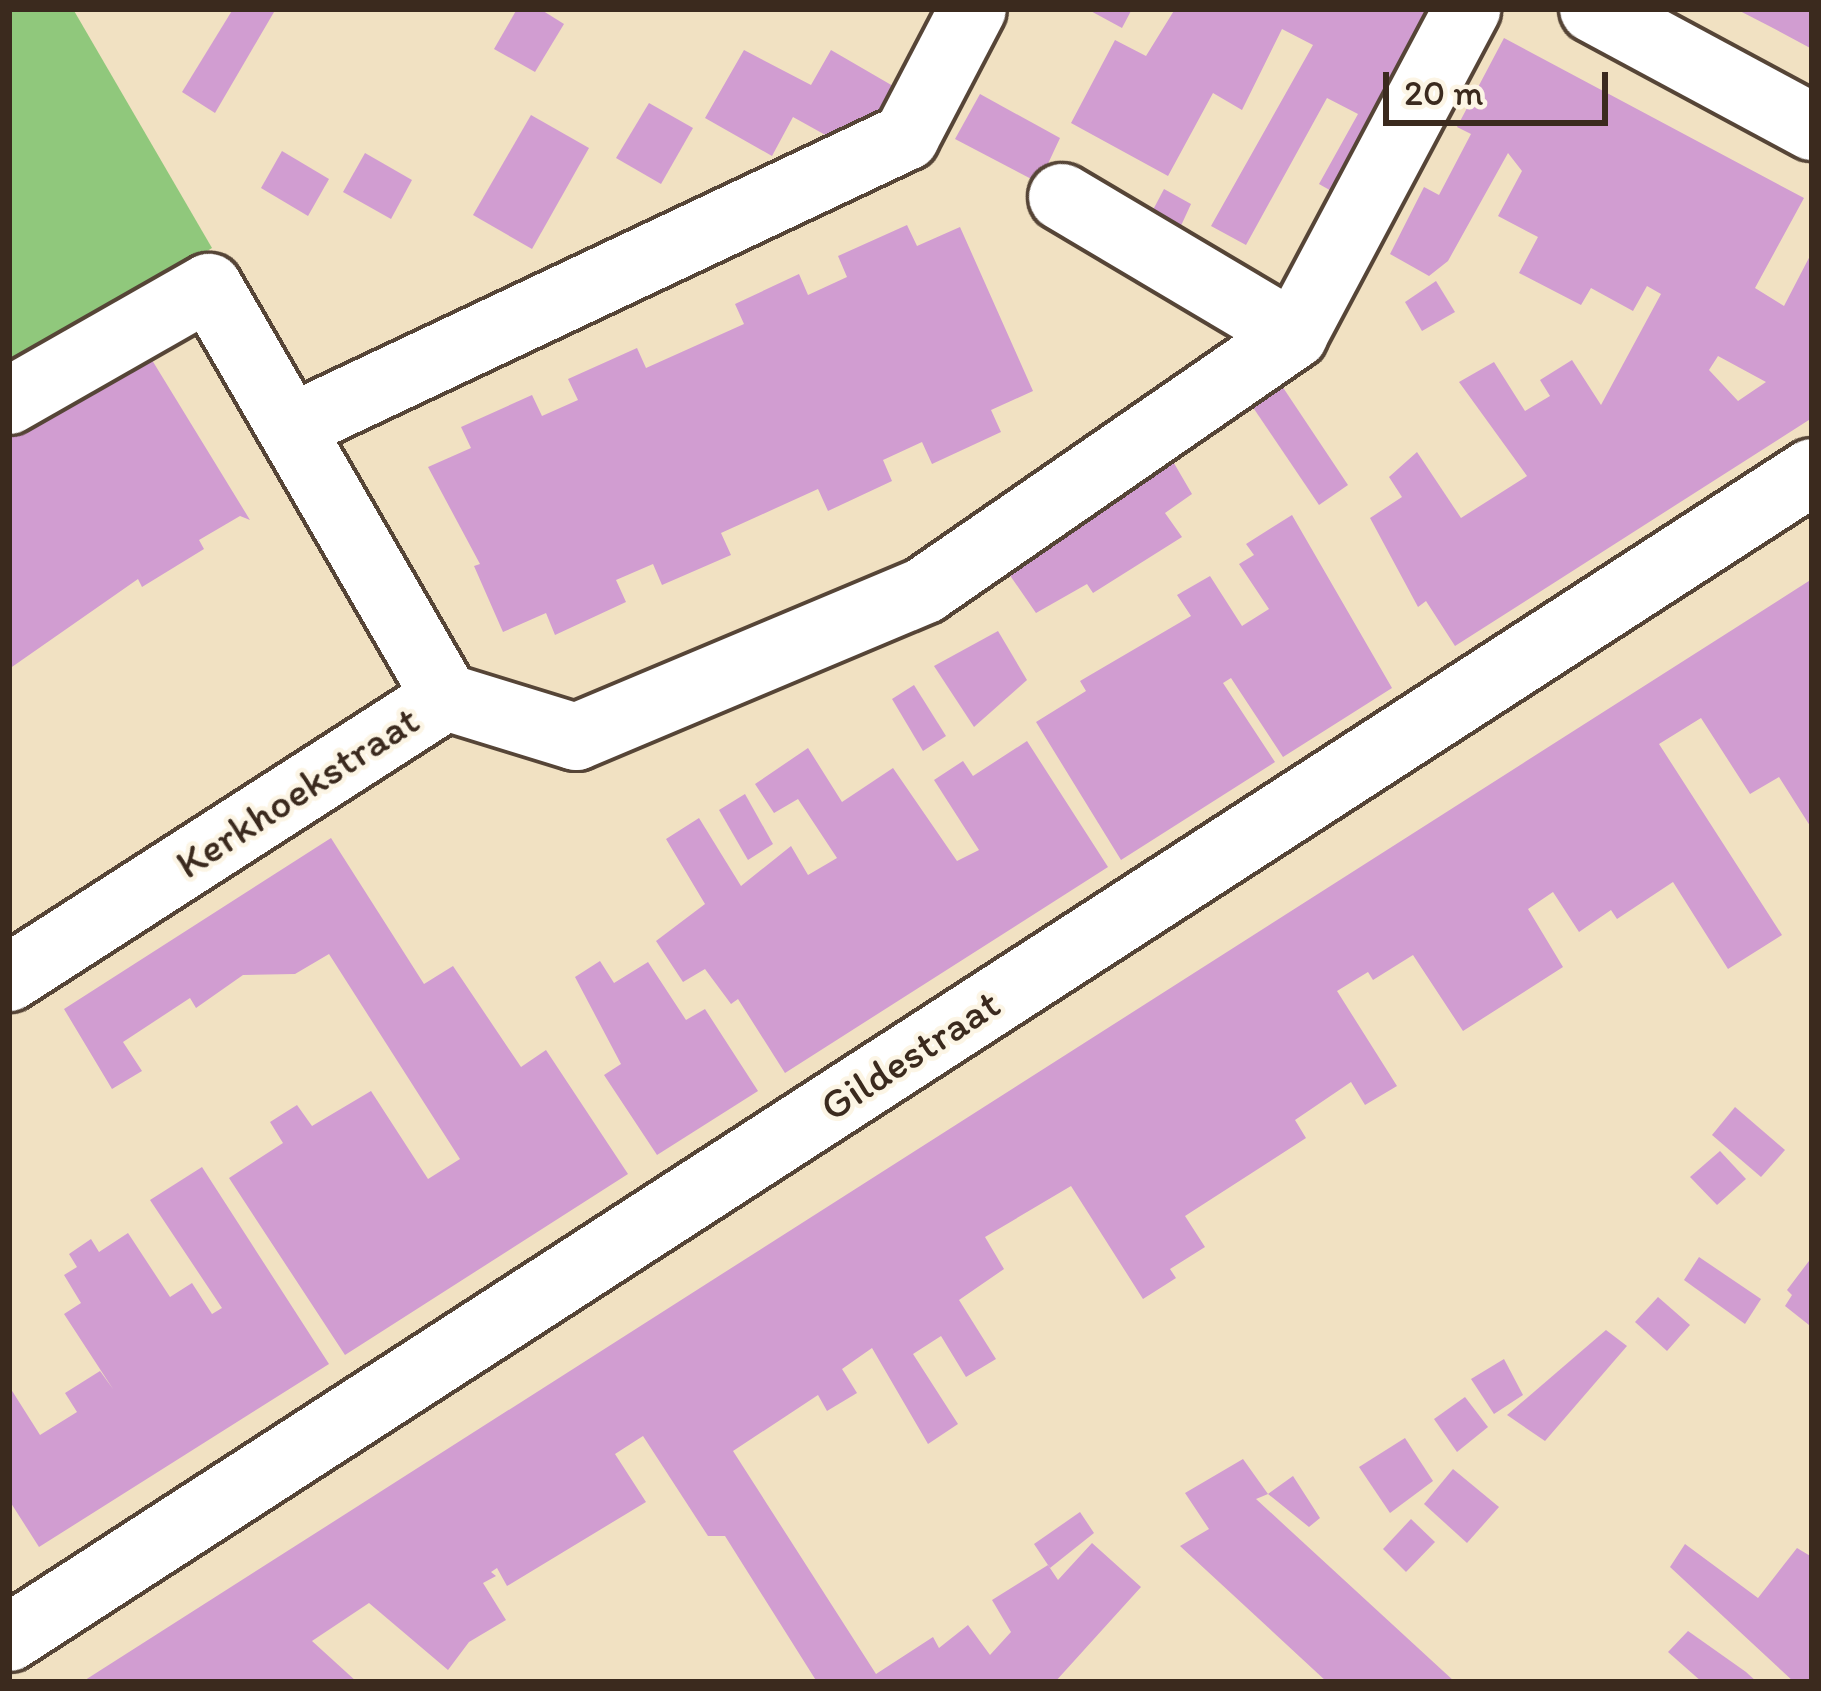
<!DOCTYPE html>
<html>
<head>
<meta charset="utf-8">
<style>
  body { margin:0 }
  #map { position:relative; width:1821px; height:1691px; overflow:hidden; background:#f1e1c2; font-family:Itim,sans-serif }
  div>[style] { position:absolute }
  .green>* { inset:0; background:#90c87c }
  .building>* { inset:0; background:#d19dd1 }
  .roads { filter:drop-shadow(3px 0 #564537) drop-shadow(-3px 0 #564537) drop-shadow(0 3px #564537) drop-shadow(0 -3px #564537) }
  .minor>* { height:66px; margin:-33px; padding:0 33px; transform-origin:33px; border-radius:33px; background:#fff }
  span { translate:-50% -50%; white-space:nowrap; text-align:center; line-height:1.15; -webkit-text-stroke:9px #fcf5e5; paint-order:stroke }
  .street-label { font-size:42px; color:#3b2a1e }
  .frame { position:absolute; inset:0; border:12px solid #3b2a1e; pointer-events:none }
  .scale { position:absolute; left:1383px; top:72px; width:225px; height:54px; box-sizing:border-box; border:6px solid #3b2a1e; border-top:0; padding-left:15px; font-size:36px; line-height:42px; white-space:nowrap; color:#3b2a1e; -webkit-text-stroke:9px #fcf5e5; paint-order:stroke }
</style>
</head>
<body>
<div id="map">
  <div class="green">
    <div style="clip-path:polygon(9px 9px,73px 9px,212px 248px,9px 372px)"></div>
  </div>
  <div class="building">
    <div style="clip-path:polygon(233px 9px,274px 12px,215px 113px,182px 92px)"></div>
    <div style="clip-path:polygon(517px 9px,540px 9px,564px 24px,535px 72px,494px 49px)"></div>
    <div style="clip-path:polygon(1087px 9px,1132px 9px,1122px 28px)"></div>
    <div style="clip-path:polygon(1175px 9px,1449px 9px,1349px 201px,1319px 184px,1358px 114px,1327px 98px,1246px 245px,1211px 226px,1313px 45px,1282px 29px,1242px 110px,1213px 93px,1168px 176px,1071px 123px,1115px 40px,1146px 56px)"></div>
    <div style="clip-path:polygon(1736px 9px,1812px 9px,1812px 49px,1771px 27px)"></div>
    <div style="clip-path:polygon(evenodd,1504px 38px,1804px 198px,1755px 288px,1784px 306px,1812px 252px,1812px 418px,1455px 646px,1426px 601px,1418px 607px,1370px 518px,1402px 497px,1389px 477px,1417px 452px,1461px 518px,1527px 476px,1459px 382px,1494px 362px,1525px 411px,1550px 396px,1540px 380px,1572px 360px,1601px 405px,1661px 294px,1647px 286px,1633px 311px,1591px 288px,1581px 305px,1519px 273px,1538px 237px,1498px 216px,1522px 171px,1508px 153px,1448px 261px,1429px 276px,1390px 254px,1424px 187px,1439px 195px,1471px 134px,1457px 127px,1504px 38px,1718px 356px,1766px 382px,1738px 401px,1709px 370px,1718px 356px)"></div>
    <div style="clip-path:polygon(744px 50px,811px 85px,831px 50px,893px 86px,878px 113px,829px 137px,793px 117px,772px 156px,705px 118px)"></div>
    <div style="clip-path:polygon(980px 94px,1060px 138px,1039px 183px,955px 139px)"></div>
    <div style="clip-path:polygon(649px 103px,693px 128px,661px 184px,616px 158px)"></div>
    <div style="clip-path:polygon(531px 115px,589px 148px,532px 249px,473px 215px)"></div>
    <div style="clip-path:polygon(282px 151px,329px 179px,308px 216px,261px 188px)"></div>
    <div style="clip-path:polygon(365px 153px,412px 180px,391px 219px,343px 192px)"></div>
    <div style="clip-path:polygon(1164px 189px,1191px 204px,1173px 243px,1144px 227px)"></div>
    <div style="clip-path:polygon(907px 225px,917px 246px,960px 227px,1033px 391px,991px 410px,1001px 432px,932px 464px,922px 442px,883px 460px,892px 481px,828px 511px,818px 489px,721px 533px,731px 555px,662px 585px,653px 564px,616px 580px,626px 602px,555px 635px,546px 613px,503px 632px,474px 566px,480px 564px,428px 467px,471px 448px,461px 427px,532px 395px,542px 416px,578px 400px,568px 379px,637px 348px,646px 368px,744px 324px,735px 304px,799px 274px,808px 295px,847px 277px,838px 256px)"></div>
    <div style="clip-path:polygon(1436px 281px,1455px 312px,1422px 331px,1405px 302px)"></div>
    <div style="clip-path:polygon(144px 347px,250px 520px,240px 516px,199px 540px,204px 549px,142px 587px,138px 579px,9px 669px,9px 430px)"></div>
    <div style="clip-path:polygon(1278px 380px,1348px 485px,1319px 505px,1248px 400px)"></div>
    <div style="clip-path:polygon(1171px 458px,1192px 494px,1165px 513px,1182px 537px,1093px 593px,1087px 584px,1036px 613px,1009px 574px)"></div>
    <div style="clip-path:polygon(1292px 515px,1392px 688px,1283px 757px,1231px 678px,1223px 683px,1275px 762px,1121px 860px,1036px 722px,1086px 691px,1080px 681px,1191px 616px,1177px 595px,1210px 576px,1242px 626px,1269px 609px,1239px 564px,1254px 555px,1246px 544px)"></div>
    <div style="clip-path:polygon(1812px 579px,1812px 829px,1779px 777px,1750px 794px,1701px 718px,1659px 744px,1782px 935px,1728px 969px,1673px 882px,1617px 919px,1611px 910px,1579px 932px,1553px 892px,1528px 909px,1563px 967px,1463px 1031px,1413px 955px,1373px 980px,1368px 972px,1337px 991px,1397px 1086px,1365px 1105px,1351px 1082px,1295px 1120px,1306px 1138px,1185px 1216px,1205px 1247px,1170px 1269px,1176px 1278px,1143px 1299px,1071px 1186px,985px 1237px,1004px 1269px,959px 1300px,996px 1359px,966px 1377px,941px 1336px,913px 1354px,958px 1424px,928px 1444px,872px 1348px,842px 1369px,857px 1393px,827px 1411px,818px 1395px,733px 1451px,876px 1674px,933px 1637px,939px 1648px,968px 1625px,990px 1655px,1011px 1632px,992px 1600px,1048px 1565px,1058px 1580px,1092px 1543px,1141px 1587px,1055px 1682px,817px 1682px,725px 1536px,708px 1536px,643px 1436px,615px 1454px,646px 1502px,507px 1586px,497px 1568px,491px 1572px,496px 1576px,483px 1583px,506px 1620px,469px 1642px,448px 1670px,369px 1603px,312px 1641px,357px 1682px,82px 1682px)"></div>
    <div style="clip-path:polygon(998px 631px,1027px 680px,974px 727px,934px 666px)"></div>
    <div style="clip-path:polygon(914px 685px,946px 736px,923px 751px,892px 699px)"></div>
    <div style="clip-path:polygon(1027px 741px,1108px 867px,785px 1073px,738px 999px,731px 1004px,705px 969px,683px 982px,656px 941px,705px 904px,666px 839px,699px 818px,741px 886px,791px 846px,808px 875px,837px 858px,798px 799px,774px 813px,755px 784px,808px 748px,842px 802px,893px 768px,957px 861px,979px 850px,934px 780px,963px 761px,973px 776px)"></div>
    <div style="clip-path:polygon(745px 794px,773px 844px,748px 860px,719px 810px)"></div>
    <div style="clip-path:polygon(331px 838px,424px 984px,453px 966px,521px 1067px,546px 1050px,628px 1174px,345px 1355px,229px 1178px,283px 1143px,270px 1122px,297px 1105px,312px 1126px,371px 1091px,428px 1179px,460px 1159px,329px 954px,295px 974px,243px 975px,196px 1008px,190px 998px,123px 1042px,142px 1071px,112px 1089px,64px 1009px)"></div>
    <div style="clip-path:polygon(600px 961px,614px 983px,648px 962px,686px 1020px,705px 1009px,758px 1091px,657px 1155px,604px 1075px,621px 1064px,575px 977px)"></div>
    <div style="clip-path:polygon(1735px 1107px,1785px 1150px,1761px 1177px,1712px 1135px)"></div>
    <div style="clip-path:polygon(1720px 1151px,1746px 1179px,1717px 1205px,1690px 1177px)"></div>
    <div style="clip-path:polygon(202px 1167px,329px 1364px,39px 1547px,9px 1500px,9px 1386px,40px 1435px,77px 1412px,65px 1393px,100px 1371px,113px 1389px,64px 1314px,81px 1303px,64px 1275px,77px 1267px,69px 1254px,91px 1239px,99px 1252px,128px 1233px,170px 1297px,192px 1283px,212px 1314px,222px 1308px,150px 1200px)"></div>
    <div style="clip-path:polygon(1699px 1257px,1761px 1299px,1745px 1324px,1684px 1280px)"></div>
    <div style="clip-path:polygon(1812px 1257px,1812px 1320px,1809px 1325px,1785px 1306px,1792px 1295px,1787px 1290px)"></div>
    <div style="clip-path:polygon(1658px 1297px,1690px 1325px,1667px 1351px,1635px 1322px)"></div>
    <div style="clip-path:polygon(1606px 1330px,1627px 1346px,1545px 1441px,1507px 1415px)"></div>
    <div style="clip-path:polygon(1504px 1359px,1523px 1395px,1494px 1414px,1471px 1379px)"></div>
    <div style="clip-path:polygon(1465px 1397px,1488px 1427px,1457px 1452px,1434px 1419px)"></div>
    <div style="clip-path:polygon(1405px 1438px,1433px 1481px,1390px 1513px,1359px 1467px)"></div>
    <div style="clip-path:polygon(1243px 1459px,1268px 1494px,1293px 1476px,1320px 1518px,1309px 1527px,1268px 1494px,1256px 1499px,1455px 1682px,1327px 1682px,1180px 1546px,1209px 1529px,1185px 1493px)"></div>
    <div style="clip-path:polygon(1453px 1469px,1499px 1507px,1467px 1543px,1424px 1504px)"></div>
    <div style="clip-path:polygon(1080px 1512px,1094px 1533px,1050px 1568px,1034px 1544px)"></div>
    <div style="clip-path:polygon(1411px 1519px,1435px 1542px,1406px 1572px,1383px 1549px)"></div>
    <div style="clip-path:polygon(1685px 1544px,1758px 1598px,1797px 1548px,1812px 1557px,1812px 1682px,1794px 1682px,1670px 1567px)"></div>
    <div style="clip-path:polygon(1688px 1631px,1746px 1672px,1757px 1682px,1702px 1682px,1668px 1652px)"></div>
  </div>
  <div class="roads">
    <div class="minor">
      <div style="left:1593px;top:9px;width:249px;rotate:28.3deg"></div>
      <div style="left:1062px;top:197px;width:270px;rotate:30.7deg"></div>
      <div style="left:9px;top:401px;width:230px;rotate:-29.7deg"></div>
      <div style="left:209px;top:287px;width:474px;rotate:60deg"></div>
      <div style="left:446px;top:697px;width:520px;rotate:147.26deg"></div>
      <div style="left:294px;top:426px;width:677px;rotate:-25.28deg"></div>
      <div style="left:906px;top:137px;width:144px;rotate:-62.4deg"></div>
      <div style="left:446px;top:697px;width:136px;rotate:17.1deg"></div>
      <div style="left:576px;top:737px;width:379px;rotate:-22.8deg"></div>
      <div style="left:925px;top:590px;width:449px;rotate:-34.6deg"></div>
      <div style="left:1294px;top:335px;width:369px;rotate:-62deg"></div>
      <div style="left:9px;top:1638px;width:2147px;rotate:-32.89deg"></div>
    </div>
  </div>
  <div class="street-label">
    <span style="left:297px;top:792px;rotate:-33deg">Kerkhoekstraat</span>
    <span style="left:910px;top:1055px;rotate:-33deg">Gildestraat</span>
  </div>
  <div class="frame"></div>
  <div class="scale">20 m</div>
</div>
</body>
</html>
